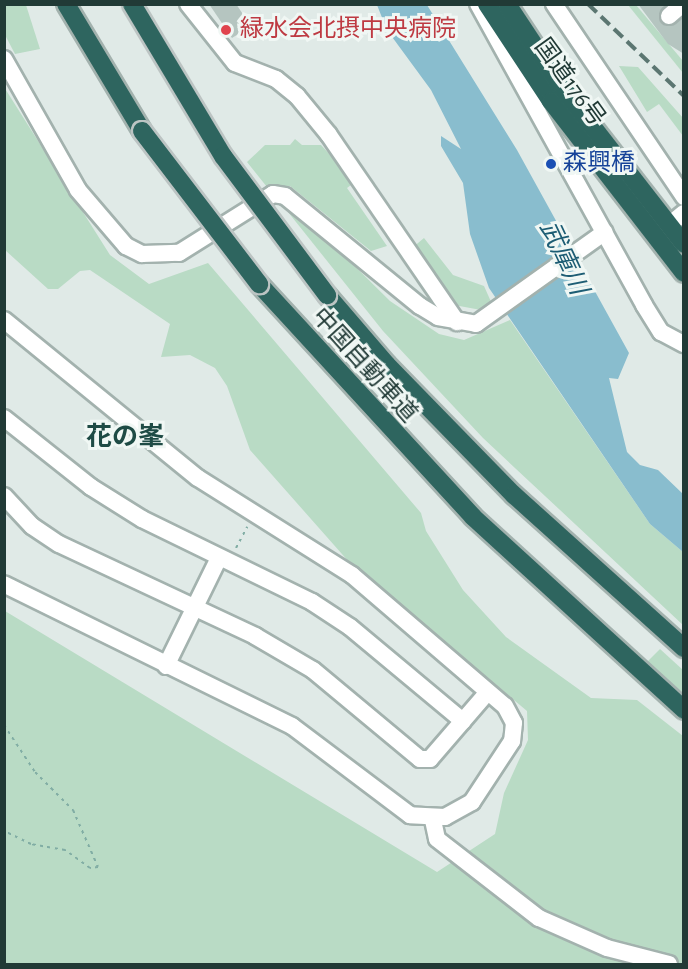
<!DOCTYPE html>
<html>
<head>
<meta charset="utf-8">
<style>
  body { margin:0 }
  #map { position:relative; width:688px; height:969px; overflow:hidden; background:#e0eae7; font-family:"Alegreya Sans","Noto Sans JP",sans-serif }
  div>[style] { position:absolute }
  .green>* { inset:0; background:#b9dbc5 }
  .water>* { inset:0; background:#89bdce }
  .building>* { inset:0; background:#b5c5c0 }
  .path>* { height:2px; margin-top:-1px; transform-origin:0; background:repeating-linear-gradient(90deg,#81ada4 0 3px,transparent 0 7.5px) }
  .roads { filter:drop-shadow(2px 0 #a3b2ae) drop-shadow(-2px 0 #a3b2ae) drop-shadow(0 2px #a3b2ae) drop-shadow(0 -2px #a3b2ae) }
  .minor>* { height:16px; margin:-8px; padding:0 8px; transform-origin:8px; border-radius:8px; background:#fff }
  .highway>* { height:18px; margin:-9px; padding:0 9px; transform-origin:9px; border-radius:9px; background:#2e655f }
  .rail>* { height:4px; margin-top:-2px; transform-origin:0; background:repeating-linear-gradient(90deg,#5b7671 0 12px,transparent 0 18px) }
  .bridges { filter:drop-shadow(2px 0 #bcc4c3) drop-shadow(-2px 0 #bcc4c3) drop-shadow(0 2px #bcc4c3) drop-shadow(0 -2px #bcc4c3) }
  .highway-bridge>* { height:18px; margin:-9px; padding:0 9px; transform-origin:9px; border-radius:9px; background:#2e655f }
  .dots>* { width:16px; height:16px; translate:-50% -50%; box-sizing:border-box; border:3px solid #f0f7f4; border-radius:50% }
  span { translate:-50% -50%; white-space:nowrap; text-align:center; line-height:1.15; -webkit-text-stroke:6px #f0f7f4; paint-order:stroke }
  .health-label { font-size:24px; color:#be3a42 }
  .left { translate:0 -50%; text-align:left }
  .street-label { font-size:24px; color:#213a36 }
  .transit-label { font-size:24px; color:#164399 }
  .water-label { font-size:26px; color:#1d5d74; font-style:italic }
  .neighbourhood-label { font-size:26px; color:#1e4b45; font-weight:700 }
  .frame { position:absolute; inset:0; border:6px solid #213a36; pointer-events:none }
</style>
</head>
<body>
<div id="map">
  <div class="green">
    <div style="clip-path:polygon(4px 5px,26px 5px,40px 49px,15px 54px,5px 35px)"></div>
    <div style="clip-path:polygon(628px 5px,636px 5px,683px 61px,683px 73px)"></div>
    <div style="clip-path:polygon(619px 66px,638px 67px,683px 118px,683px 136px,659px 104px,647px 112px)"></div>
    <div style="clip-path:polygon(4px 87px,110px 255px,149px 284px,208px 263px,421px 513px,426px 531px,463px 590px,506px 637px,591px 698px,637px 700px,683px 736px,683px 964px,5px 964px,5px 611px,437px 872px,495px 834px,504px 793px,528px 740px,527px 711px,349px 562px,250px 450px,227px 386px,215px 368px,190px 355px,161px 357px,170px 324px,90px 270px,80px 271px,58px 289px,48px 289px,5px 250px)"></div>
    <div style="clip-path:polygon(295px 139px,302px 145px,321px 145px,355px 182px,347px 188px,387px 246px,371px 251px,290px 186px,267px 187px,247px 162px,265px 145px,290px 145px)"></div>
    <div style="clip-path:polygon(288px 212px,305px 217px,390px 301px,439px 334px,464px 340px,510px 320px,650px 524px,683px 552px,683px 625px,483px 438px,383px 331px)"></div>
    <div style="clip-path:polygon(424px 238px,453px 275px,484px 286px,492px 304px,481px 310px,454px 305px,412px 248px)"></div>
    <div style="clip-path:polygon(660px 649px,683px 670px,683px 693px,647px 662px)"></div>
  </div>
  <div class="water">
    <div style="clip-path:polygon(377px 5px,427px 5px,517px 150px,629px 353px,618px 379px,609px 378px,627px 452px,640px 465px,658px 470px,683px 494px,683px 552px,650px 524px,489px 288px,470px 234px,463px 183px,441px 146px,441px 136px,461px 149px,431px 90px,387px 30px)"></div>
  </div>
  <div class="building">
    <div style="clip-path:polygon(209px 4px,236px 4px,251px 26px,232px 38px)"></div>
    <div style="clip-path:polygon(638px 4px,666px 4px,659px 17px,666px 26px,684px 17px,684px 54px,668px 44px)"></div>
  </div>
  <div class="path">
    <div style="left:236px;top:548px;width:24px;rotate:-62deg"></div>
    <div style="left:4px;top:725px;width:56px;rotate:56.6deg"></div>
    <div style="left:35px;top:772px;width:54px;rotate:45deg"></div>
    <div style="left:73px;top:810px;width:62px;rotate:66.3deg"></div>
    <div style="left:98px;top:867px;width:8px;rotate:173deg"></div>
    <div style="left:90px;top:868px;width:31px;rotate:-144deg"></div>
    <div style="left:65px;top:850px;width:35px;rotate:-170deg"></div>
    <div style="left:31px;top:844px;width:30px;rotate:-154deg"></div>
  </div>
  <div class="roads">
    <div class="minor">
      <div style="left:188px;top:4px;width:75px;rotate:51.5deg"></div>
      <div style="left:235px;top:63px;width:44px;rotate:21.3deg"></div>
      <div style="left:276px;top:79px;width:27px;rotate:39deg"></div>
      <div style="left:297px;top:96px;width:50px;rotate:50.6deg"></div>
      <div style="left:329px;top:135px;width:227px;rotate:55.6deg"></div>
      <div style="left:478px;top:4px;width:344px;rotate:61.1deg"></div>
      <div style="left:644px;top:305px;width:32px;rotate:58deg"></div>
      <div style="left:661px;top:332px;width:26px;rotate:28deg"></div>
      <div style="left:554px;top:4px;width:233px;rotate:56deg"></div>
      <div style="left:669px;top:16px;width:18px;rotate:-41deg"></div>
      <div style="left:4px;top:59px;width:150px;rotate:60.5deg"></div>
      <div style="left:78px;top:190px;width:74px;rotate:49.4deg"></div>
      <div style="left:126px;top:246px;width:18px;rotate:27deg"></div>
      <div style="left:142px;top:254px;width:37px;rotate:-2deg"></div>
      <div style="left:179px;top:253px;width:111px;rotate:-32.1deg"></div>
      <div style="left:273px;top:194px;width:12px;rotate:9deg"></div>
      <div style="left:285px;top:196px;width:174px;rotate:39.2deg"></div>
      <div style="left:420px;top:306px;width:21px;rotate:31deg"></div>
      <div style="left:438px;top:317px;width:39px;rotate:10deg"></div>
      <div style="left:476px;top:324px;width:158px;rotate:-35.5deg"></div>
      <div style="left:669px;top:225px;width:19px;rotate:-39deg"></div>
      <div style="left:4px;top:320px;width:250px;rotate:39.2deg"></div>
      <div style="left:198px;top:478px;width:182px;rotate:32.2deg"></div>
      <div style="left:352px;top:575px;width:201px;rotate:40.6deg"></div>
      <div style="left:505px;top:706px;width:19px;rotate:62deg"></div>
      <div style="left:514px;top:723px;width:18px;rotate:96deg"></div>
      <div style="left:512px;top:741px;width:73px;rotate:123.3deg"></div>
      <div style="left:472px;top:802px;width:31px;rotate:151deg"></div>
      <div style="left:445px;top:817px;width:35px;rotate:-177deg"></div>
      <div style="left:410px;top:815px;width:148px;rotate:-143deg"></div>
      <div style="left:292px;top:726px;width:321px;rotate:-153.8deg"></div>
      <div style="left:4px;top:418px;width:111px;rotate:38.4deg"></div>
      <div style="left:91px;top:487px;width:60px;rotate:32.1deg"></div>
      <div style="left:142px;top:519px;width:189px;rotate:26deg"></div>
      <div style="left:312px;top:602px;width:45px;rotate:33.3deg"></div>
      <div style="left:350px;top:627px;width:147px;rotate:39.8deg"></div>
      <div style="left:4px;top:496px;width:41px;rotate:47deg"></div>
      <div style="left:32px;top:526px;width:32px;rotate:34deg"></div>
      <div style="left:59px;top:544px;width:217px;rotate:25.1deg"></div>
      <div style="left:255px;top:636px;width:67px;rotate:30.4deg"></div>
      <div style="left:313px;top:670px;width:139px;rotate:39.8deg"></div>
      <div style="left:420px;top:759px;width:10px"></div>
      <div style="left:430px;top:759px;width:87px;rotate:-49.2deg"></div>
      <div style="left:166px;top:666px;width:118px;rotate:-63.9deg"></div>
      <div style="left:433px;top:820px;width:19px;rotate:78deg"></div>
      <div style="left:437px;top:839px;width:129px;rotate:37.8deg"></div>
      <div style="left:539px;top:918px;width:74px;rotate:23.8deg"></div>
      <div style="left:607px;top:948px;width:64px;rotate:14.5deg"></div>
    </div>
    <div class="highway">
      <div style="left:66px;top:4px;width:148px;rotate:59.1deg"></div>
      <div style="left:487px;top:4px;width:116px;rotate:56.6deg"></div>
      <div style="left:551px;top:101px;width:217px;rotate:52.3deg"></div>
      <div style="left:507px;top:4px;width:103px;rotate:56.5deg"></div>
      <div style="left:564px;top:90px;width:195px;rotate:52.1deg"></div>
      <div style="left:259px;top:284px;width:316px;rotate:47.4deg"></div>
      <div style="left:473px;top:517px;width:286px;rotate:42.4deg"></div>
      <div style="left:327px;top:295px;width:92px;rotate:49.4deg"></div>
      <div style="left:387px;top:365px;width:182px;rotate:45.7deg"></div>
      <div style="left:514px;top:495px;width:229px;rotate:42deg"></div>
    </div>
  </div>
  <div class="rail">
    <div style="left:588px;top:4px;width:133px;rotate:43.8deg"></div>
  </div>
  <div class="bridges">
    <div class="highway-bridge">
      <div style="left:132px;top:4px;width:177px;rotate:59.1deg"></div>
      <div style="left:223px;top:156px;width:174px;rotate:53.2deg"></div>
      <div style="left:142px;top:131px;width:193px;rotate:52.6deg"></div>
    </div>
  </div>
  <div class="dots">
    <div style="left:226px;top:30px;background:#e0444e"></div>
    <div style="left:551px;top:164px;background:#1a4fb4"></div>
  </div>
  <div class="health-label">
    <span class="left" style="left:240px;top:30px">緑水会北摂中央病院</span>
  </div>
  <div class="street-label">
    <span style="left:569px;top:83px;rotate:54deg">国道176号</span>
    <span style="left:364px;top:366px;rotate:48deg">中国自動車道</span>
  </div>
  <div class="transit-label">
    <span class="left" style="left:563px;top:164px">森興橋</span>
  </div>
  <div class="water-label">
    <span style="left:563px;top:258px;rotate:65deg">武庫川</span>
  </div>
  <div class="neighbourhood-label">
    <span style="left:125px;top:438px">花の峯</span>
  </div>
  <div class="frame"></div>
</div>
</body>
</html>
